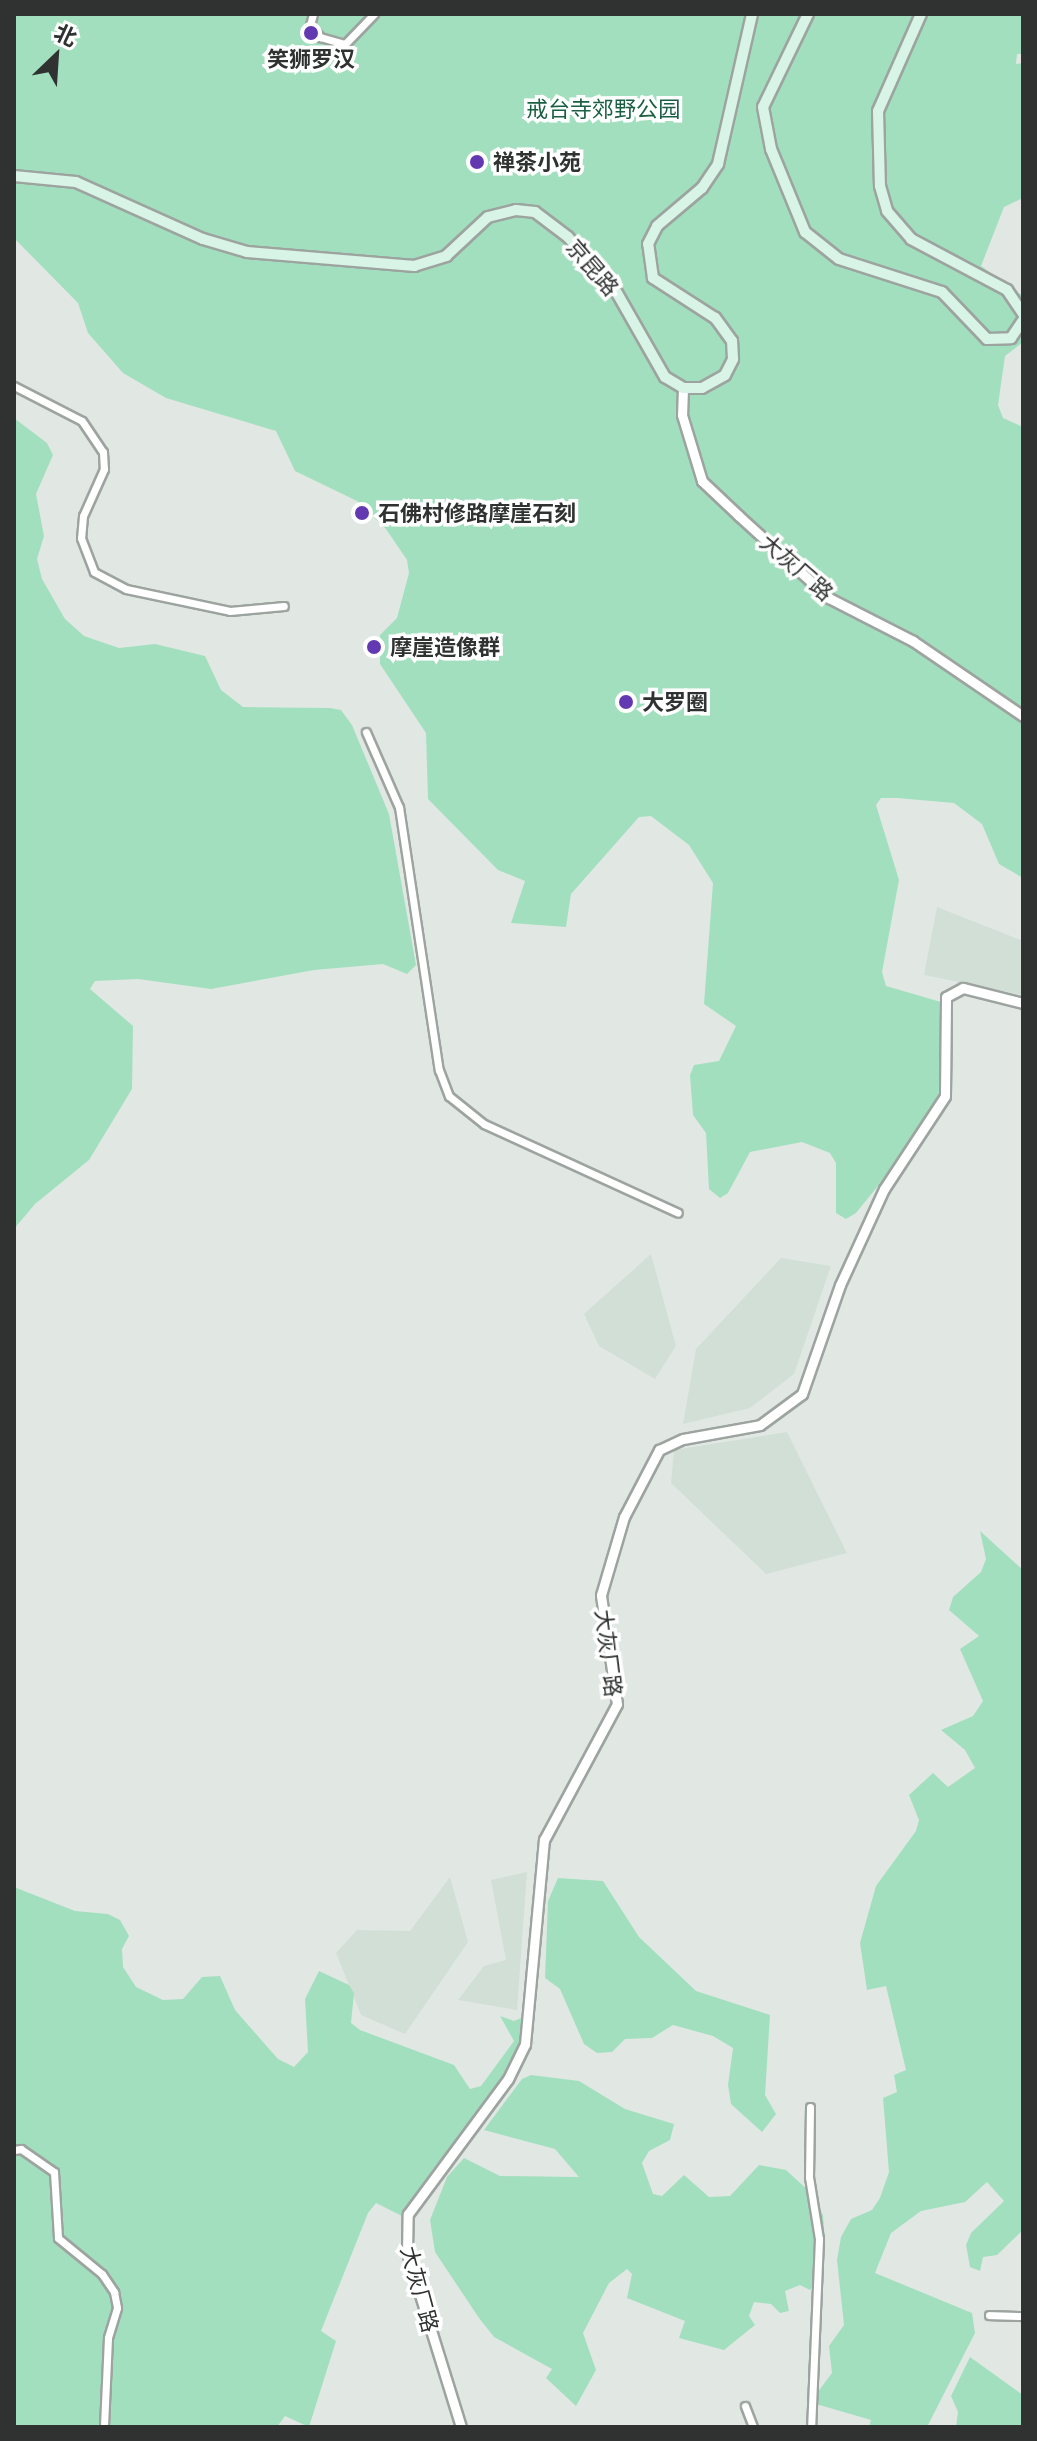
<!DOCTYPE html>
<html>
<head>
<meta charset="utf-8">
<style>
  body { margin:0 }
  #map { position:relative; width:1037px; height:2441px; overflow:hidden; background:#e1e8e4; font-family:"Noto Sans","Noto Sans SC",sans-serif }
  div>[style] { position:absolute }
  .built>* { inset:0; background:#d1dfd7 }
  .green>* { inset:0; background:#a2dfbe }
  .roads { filter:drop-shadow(2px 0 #9da4a0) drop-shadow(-2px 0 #9da4a0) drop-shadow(0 2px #9da4a0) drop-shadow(0 -2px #9da4a0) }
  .minor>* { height:7px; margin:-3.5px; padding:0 3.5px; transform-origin:3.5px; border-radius:3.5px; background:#fff }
  .tertiary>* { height:9px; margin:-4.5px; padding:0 4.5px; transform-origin:4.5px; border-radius:4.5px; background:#fff }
  .secondary>* { height:10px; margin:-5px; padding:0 5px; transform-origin:5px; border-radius:5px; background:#d8f4e6 }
  .dots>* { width:22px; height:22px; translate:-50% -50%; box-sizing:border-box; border:4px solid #fff; border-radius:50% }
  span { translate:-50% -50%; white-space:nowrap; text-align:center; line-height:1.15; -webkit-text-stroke:7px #fff; paint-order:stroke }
  .poi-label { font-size:22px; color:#2f3230; font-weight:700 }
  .left { translate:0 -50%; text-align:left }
  .park-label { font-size:22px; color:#1b6043 }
  .street-label { font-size:22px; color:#2f3230 }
  .frame { position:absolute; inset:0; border:16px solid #2f3230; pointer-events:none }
  .north { position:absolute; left:16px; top:16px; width:80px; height:80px; -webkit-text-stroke:6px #fff; paint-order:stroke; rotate:25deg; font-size:22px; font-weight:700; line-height:32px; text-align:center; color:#2f3230 }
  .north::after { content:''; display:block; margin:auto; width:28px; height:36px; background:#2f3230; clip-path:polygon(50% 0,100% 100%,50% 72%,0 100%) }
</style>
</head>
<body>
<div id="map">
  <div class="built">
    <div style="clip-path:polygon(937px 907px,1023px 941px,1023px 995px,924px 975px)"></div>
    <div style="clip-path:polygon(651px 1254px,676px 1346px,655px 1379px,599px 1346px,584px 1314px)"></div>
    <div style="clip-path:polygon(781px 1258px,831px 1266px,794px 1374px,750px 1408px,683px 1424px,696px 1349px)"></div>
    <div style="clip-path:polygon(787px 1432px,847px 1553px,766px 1574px,671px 1483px,674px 1450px)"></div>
    <div style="clip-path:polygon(527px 1872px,517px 2010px,458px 2000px,484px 1966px,506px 1960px,491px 1880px)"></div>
    <div style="clip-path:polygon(450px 1877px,468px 1942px,405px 2034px,361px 2015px,336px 1953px,357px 1930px,410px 1931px)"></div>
  </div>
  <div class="green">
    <div style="clip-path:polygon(14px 14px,1023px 14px,1023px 54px,1017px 54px,1016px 64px,1023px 63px,1023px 198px,1004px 207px,981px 266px,1023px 296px,1023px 342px,1005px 356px,998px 405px,1003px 418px,1023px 427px,1023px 878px,999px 864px,982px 824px,954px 803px,897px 798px,881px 798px,876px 805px,899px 880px,882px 972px,886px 986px,941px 1002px,941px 1097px,920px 1134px,856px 1213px,846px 1219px,836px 1213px,836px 1163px,830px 1153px,802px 1142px,750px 1152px,728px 1193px,720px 1198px,709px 1189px,706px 1133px,693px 1115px,690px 1075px,694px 1065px,719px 1061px,736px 1026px,704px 1004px,713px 883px,689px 845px,651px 816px,639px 817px,571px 894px,566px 927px,511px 923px,525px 881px,498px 870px,428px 799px,426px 733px,380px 664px,380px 635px,397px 618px,409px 573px,407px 560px,386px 529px,357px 501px,295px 471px,276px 431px,166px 398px,123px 373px,88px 333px,78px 303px,14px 238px)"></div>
    <div style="clip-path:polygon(14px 418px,47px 443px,53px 455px,36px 494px,44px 536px,37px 559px,42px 579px,65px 619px,84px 636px,119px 648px,155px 644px,205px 656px,221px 690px,243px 707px,330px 708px,341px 710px,352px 725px,389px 814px,416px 965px,407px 974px,383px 964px,314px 970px,211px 989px,138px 979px,95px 981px,90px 989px,133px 1026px,132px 1089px,89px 1160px,35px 1204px,14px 1229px)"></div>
    <div style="clip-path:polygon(980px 1531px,1023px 1570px,1023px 2230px,997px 2255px,983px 2257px,980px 2271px,970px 2267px,966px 2245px,971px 2233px,1004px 2201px,987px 2182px,965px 2202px,921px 2211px,891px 2233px,875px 2273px,972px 2313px,975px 2333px,927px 2427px,869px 2427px,871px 2420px,816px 2404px,817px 2393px,832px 2373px,829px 2346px,844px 2325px,837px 2260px,841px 2237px,851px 2219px,872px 2210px,880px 2198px,889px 2172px,883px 2098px,897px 2092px,894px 2075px,906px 2070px,886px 1986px,867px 1990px,860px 1943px,876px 1886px,916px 1831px,919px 1820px,909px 1795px,933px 1773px,948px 1787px,975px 1768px,965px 1750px,941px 1730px,973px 1716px,983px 1701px,960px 1649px,979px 1636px,949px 1610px,953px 1597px,981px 1572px,986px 1559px)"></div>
    <div style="clip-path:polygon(558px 1878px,603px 1881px,639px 1937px,696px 1991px,770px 2015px,765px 2095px,776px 2114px,762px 2132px,731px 2104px,728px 2085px,733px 2048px,713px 2036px,673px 2025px,652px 2038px,625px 2039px,612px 2052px,597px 2053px,584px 2044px,560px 1989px,545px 1978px,548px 1901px)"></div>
    <div style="clip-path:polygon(14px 1887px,75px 1911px,108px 1914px,120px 1920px,129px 1936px,122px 1949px,123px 1967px,136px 1987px,163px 2000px,183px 1999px,202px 1977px,220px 1976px,235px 2010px,278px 2059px,294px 2067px,308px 2052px,305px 1999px,319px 1971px,349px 1985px,354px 1993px,351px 2023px,360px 2030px,454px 2065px,470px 2089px,481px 2086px,514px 2041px,500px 2016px,514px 2021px,524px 2017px,526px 2029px,509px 2075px,433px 2169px,404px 2217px,376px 2203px,368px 2213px,321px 2331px,336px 2341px,309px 2427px,285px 2416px,277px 2427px,14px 2427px)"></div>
    <div style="clip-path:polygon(531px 2075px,579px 2081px,625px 2109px,674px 2124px,670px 2140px,649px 2151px,642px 2163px,653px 2194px,662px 2196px,684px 2175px,709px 2197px,730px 2196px,759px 2165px,786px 2170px,811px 2193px,823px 2215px,825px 2243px,816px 2282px,810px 2290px,800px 2285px,785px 2291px,789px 2311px,780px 2313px,771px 2304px,754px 2302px,749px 2316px,755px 2325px,724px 2350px,679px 2338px,685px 2321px,627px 2298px,632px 2274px,627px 2269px,609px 2283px,583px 2333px,596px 2370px,576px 2406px,546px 2378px,552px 2369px,494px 2337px,479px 2318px,435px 2252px,430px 2220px,447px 2177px,464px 2158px,500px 2176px,579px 2177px,555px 2149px,484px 2130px,522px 2079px)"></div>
    <div style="clip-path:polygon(970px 2357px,1023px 2395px,1023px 2427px,956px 2427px,958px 2412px,951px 2396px)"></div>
  </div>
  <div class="roads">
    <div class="minor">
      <div style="left:313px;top:14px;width:11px;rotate:105deg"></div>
      <div style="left:310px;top:25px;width:16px;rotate:50deg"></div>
      <div style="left:320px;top:37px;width:26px;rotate:16deg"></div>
      <div style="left:345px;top:44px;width:42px;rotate:-46deg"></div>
      <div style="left:14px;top:386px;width:76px;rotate:27.2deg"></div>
      <div style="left:82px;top:421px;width:37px;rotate:56deg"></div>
      <div style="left:103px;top:452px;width:17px;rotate:87deg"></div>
      <div style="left:104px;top:469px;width:51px;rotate:114.1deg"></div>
      <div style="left:83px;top:516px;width:22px;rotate:95deg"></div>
      <div style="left:81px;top:538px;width:36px;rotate:69deg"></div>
      <div style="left:94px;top:572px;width:36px;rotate:28deg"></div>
      <div style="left:126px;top:589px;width:106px;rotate:11.9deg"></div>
      <div style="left:230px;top:611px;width:54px;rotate:-5.3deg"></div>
      <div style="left:366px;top:732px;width:82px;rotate:66.3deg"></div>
      <div style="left:399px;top:807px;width:266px;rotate:81.4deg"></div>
      <div style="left:439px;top:1070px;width:28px;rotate:69deg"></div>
      <div style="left:449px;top:1096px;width:45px;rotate:38.7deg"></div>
      <div style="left:484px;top:1124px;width:213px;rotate:24.6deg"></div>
      <div style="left:810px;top:2107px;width:70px;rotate:90.8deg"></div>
      <div style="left:809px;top:2177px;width:63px;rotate:80.8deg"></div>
      <div style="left:819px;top:2239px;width:188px;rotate:92.4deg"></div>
      <div style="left:14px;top:2150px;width:7px;rotate:-8deg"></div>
      <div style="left:21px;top:2149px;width:40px;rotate:34.9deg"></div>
      <div style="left:54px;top:2172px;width:66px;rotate:86.5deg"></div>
      <div style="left:58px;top:2238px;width:57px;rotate:39.3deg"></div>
      <div style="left:102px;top:2274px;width:22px;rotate:56deg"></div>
      <div style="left:114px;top:2292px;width:16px;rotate:79deg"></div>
      <div style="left:117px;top:2308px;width:31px;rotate:107deg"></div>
      <div style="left:108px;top:2338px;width:89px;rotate:92.6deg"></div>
      <div style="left:989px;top:2315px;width:34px;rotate:2deg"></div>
      <div style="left:745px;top:2406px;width:22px;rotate:69deg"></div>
    </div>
    <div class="tertiary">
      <div style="left:683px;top:388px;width:27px;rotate:92deg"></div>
      <div style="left:682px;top:415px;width:69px;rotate:73.1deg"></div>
      <div style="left:702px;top:481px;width:51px;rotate:43.4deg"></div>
      <div style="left:739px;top:516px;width:122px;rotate:42.3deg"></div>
      <div style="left:829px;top:598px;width:94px;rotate:27.1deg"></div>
      <div style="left:913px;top:641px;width:133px;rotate:34.3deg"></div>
      <div style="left:461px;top:2427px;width:182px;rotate:-107.2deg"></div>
      <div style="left:407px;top:2253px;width:39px;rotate:-89deg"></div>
      <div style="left:408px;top:2214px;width:168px;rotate:-53.5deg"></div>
      <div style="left:508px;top:2079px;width:39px;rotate:-64deg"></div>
      <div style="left:525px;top:2044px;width:205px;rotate:-84.7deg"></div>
      <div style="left:544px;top:1840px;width:154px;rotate:-61.8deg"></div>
      <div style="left:617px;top:1704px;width:110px;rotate:-98.4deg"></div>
      <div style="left:601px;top:1595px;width:81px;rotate:-73.6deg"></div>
      <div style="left:624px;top:1517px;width:76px;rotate:-62.4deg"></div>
      <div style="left:659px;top:1450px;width:26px;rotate:-25deg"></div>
      <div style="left:683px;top:1439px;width:78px;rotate:-10.3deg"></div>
      <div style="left:760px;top:1425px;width:52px;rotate:-36.4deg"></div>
      <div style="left:802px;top:1394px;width:115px;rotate:-70.8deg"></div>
      <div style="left:840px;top:1285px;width:106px;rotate:-65.4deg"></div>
      <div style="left:884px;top:1189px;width:111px;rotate:-56.7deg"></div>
      <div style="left:945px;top:1096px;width:99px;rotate:-89.4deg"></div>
      <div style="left:946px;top:997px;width:19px;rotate:-28deg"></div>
      <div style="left:963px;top:988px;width:62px;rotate:14deg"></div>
    </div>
    <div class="secondary">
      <div style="left:808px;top:14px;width:103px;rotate:115.8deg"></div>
      <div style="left:763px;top:107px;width:43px;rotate:79.2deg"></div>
      <div style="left:771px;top:149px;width:90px;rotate:67.7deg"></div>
      <div style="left:805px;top:232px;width:43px;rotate:38.5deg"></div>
      <div style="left:839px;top:259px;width:108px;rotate:17.8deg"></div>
      <div style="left:942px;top:292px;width:65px;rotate:46.2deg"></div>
      <div style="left:987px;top:339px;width:24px;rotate:-2deg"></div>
      <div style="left:1011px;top:338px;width:22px;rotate:-56deg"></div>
      <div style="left:921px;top:14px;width:106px;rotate:113.9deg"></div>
      <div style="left:878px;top:111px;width:75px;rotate:88.5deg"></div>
      <div style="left:880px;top:186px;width:26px;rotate:74deg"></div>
      <div style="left:887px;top:211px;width:37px;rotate:49deg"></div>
      <div style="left:911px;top:239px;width:109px;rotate:28deg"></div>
      <div style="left:1007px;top:290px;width:29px;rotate:56deg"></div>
      <div style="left:14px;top:176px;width:62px;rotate:5.5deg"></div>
      <div style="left:76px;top:182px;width:139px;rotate:24.2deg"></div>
      <div style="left:203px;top:239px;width:46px;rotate:16.5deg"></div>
      <div style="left:247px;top:252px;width:168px;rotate:4.8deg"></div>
      <div style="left:414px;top:266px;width:34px;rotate:-17deg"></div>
      <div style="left:446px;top:256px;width:57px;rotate:-42.9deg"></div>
      <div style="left:488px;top:217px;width:29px;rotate:-14deg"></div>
      <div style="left:516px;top:210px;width:19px;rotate:6deg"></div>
      <div style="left:535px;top:212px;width:41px;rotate:37.1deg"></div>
      <div style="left:568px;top:237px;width:74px;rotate:48.8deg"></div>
      <div style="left:617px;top:293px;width:97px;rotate:60.3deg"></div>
      <div style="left:665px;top:377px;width:21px;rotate:31deg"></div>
      <div style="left:683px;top:388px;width:19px"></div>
      <div style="left:702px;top:388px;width:26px;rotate:-29deg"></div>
      <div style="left:725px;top:375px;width:18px;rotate:-63deg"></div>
      <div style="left:733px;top:359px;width:18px;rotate:-93deg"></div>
      <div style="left:732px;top:341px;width:29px;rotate:-126deg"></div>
      <div style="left:715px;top:318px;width:74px;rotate:-147.2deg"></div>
      <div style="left:653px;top:278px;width:34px;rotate:-98deg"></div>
      <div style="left:648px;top:244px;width:20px;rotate:-63deg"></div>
      <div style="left:657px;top:226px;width:59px;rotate:-40.2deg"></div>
      <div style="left:702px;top:188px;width:29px;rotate:-56deg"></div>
      <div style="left:718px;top:164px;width:154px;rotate:-77.2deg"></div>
    </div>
  </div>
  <div class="dots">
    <div style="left:311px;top:33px;background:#6339b1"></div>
    <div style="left:477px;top:162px;background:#6339b1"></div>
    <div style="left:362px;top:513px;background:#6339b1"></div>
    <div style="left:374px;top:647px;background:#6339b1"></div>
    <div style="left:626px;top:702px;background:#6339b1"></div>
  </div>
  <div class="poi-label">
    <span style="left:311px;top:59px">笑狮罗汉</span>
    <span class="left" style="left:493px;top:162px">禅茶小苑</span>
    <span class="left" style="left:378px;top:513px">石佛村修路摩崖石刻</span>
    <span class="left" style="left:390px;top:647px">摩崖造像群</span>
    <span class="left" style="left:642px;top:702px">大罗圈</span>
  </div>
  <div class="park-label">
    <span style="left:603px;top:109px">戒台寺郊野公园</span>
  </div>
  <div class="street-label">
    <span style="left:593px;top:267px;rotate:49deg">京昆路</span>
    <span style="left:797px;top:567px;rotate:41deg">大灰厂路</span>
    <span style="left:609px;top:1653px;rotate:83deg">大灰厂路</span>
    <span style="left:420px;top:2289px;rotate:75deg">大灰厂路</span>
  </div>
  <div class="frame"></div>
  <div class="north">北</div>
</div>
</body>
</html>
